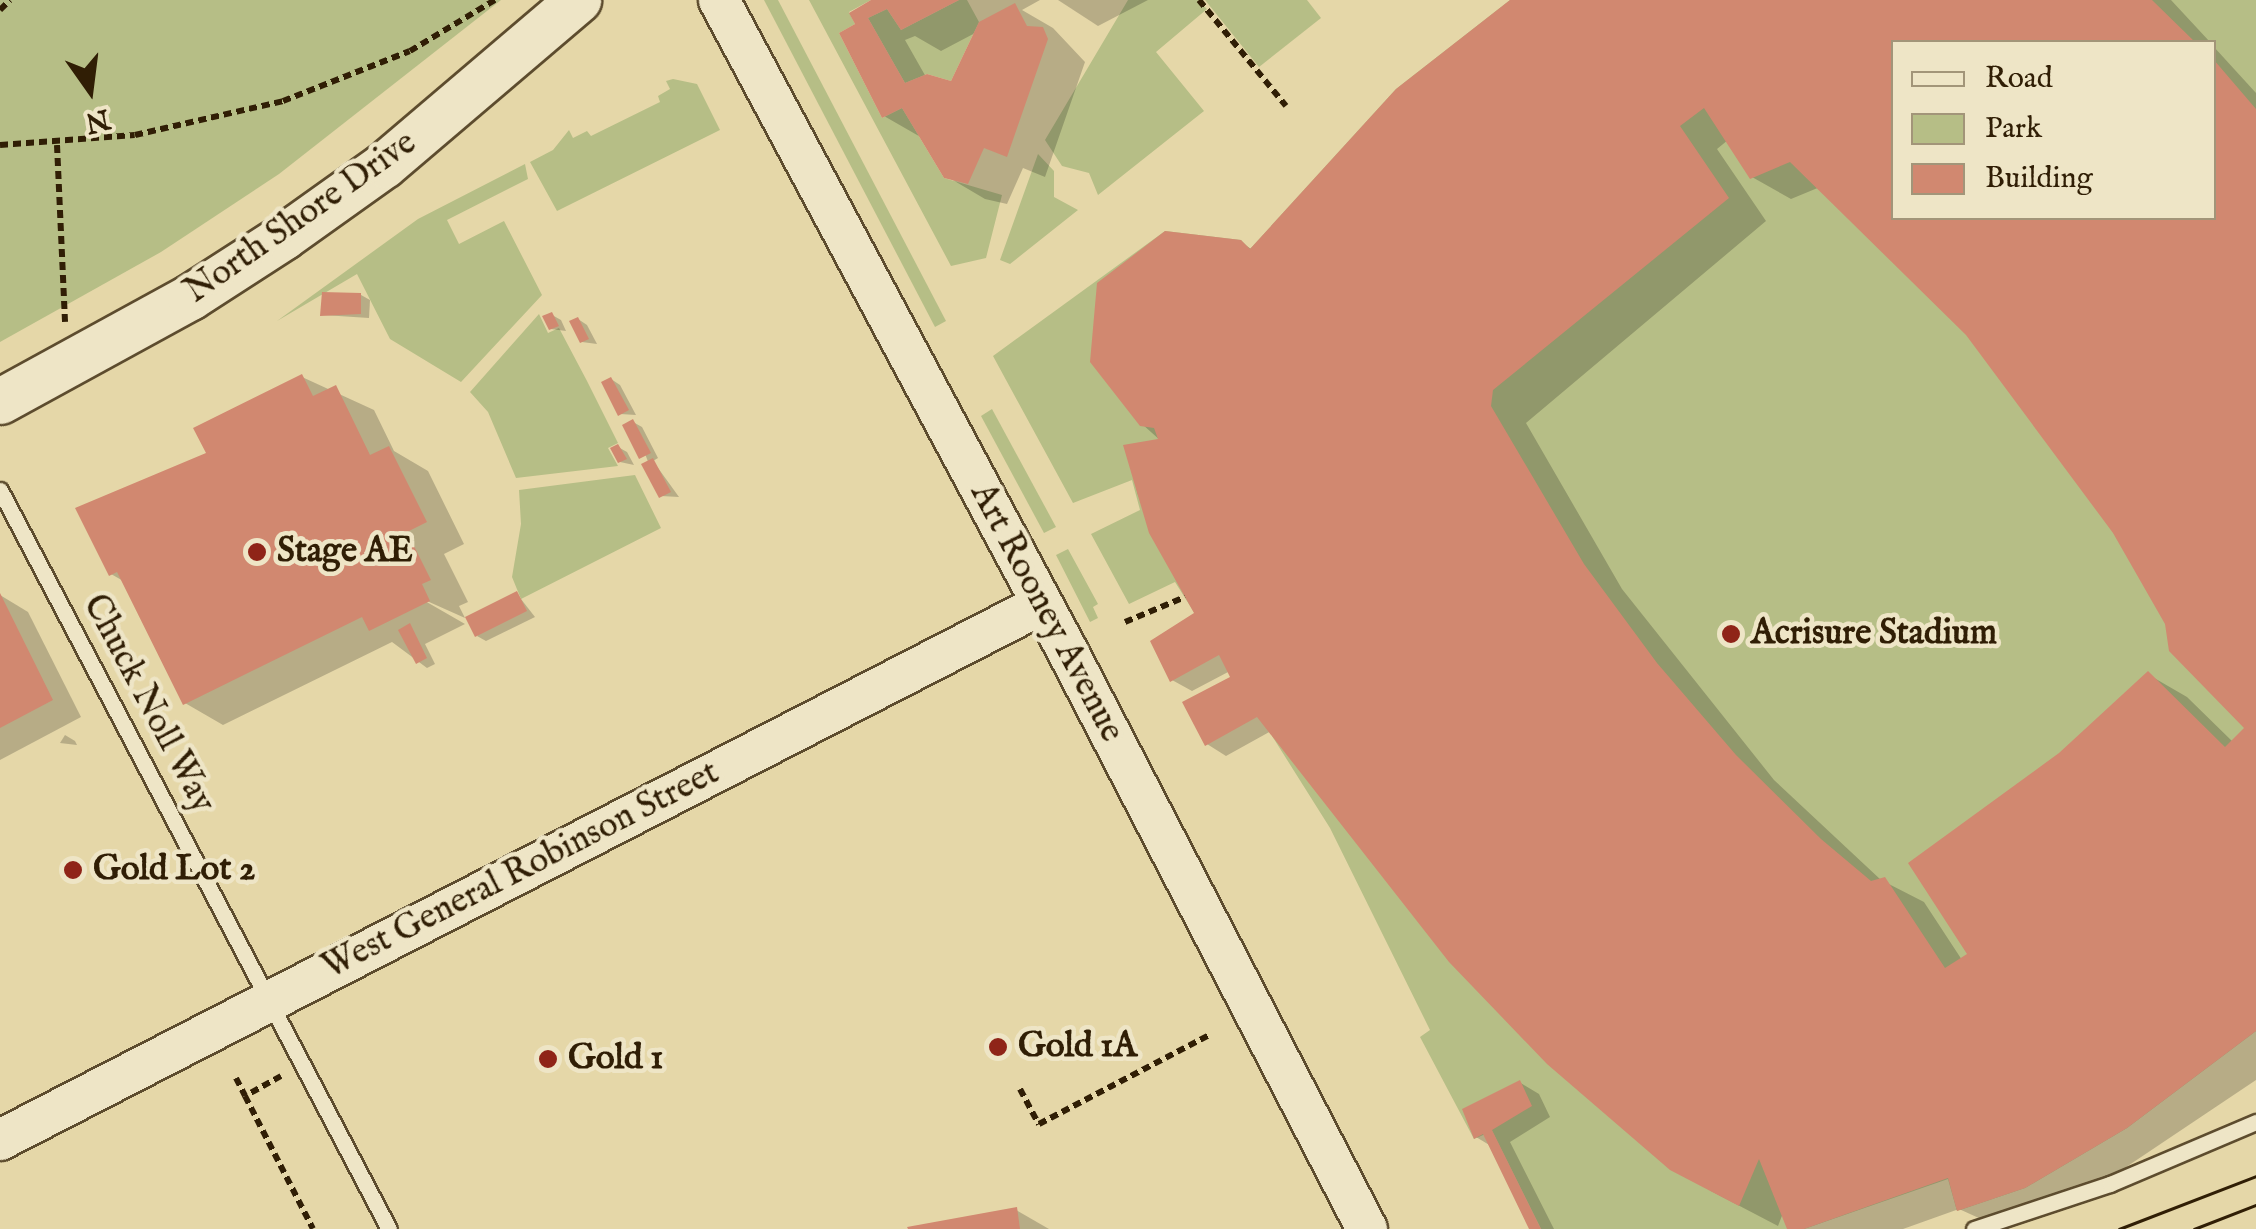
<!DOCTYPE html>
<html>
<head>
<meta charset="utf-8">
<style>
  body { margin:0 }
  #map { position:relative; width:2256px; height:1229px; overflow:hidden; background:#e5d7a8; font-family:"IM FELL English",serif }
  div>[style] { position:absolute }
  .green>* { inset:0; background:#b6be86 }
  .shadow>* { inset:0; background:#0003 }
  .building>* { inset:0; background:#d18870 }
  .path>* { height:6px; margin-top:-3px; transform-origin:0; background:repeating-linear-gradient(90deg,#301e05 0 8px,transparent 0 13px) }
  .roads { filter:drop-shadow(2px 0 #5d4c2e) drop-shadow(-2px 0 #5d4c2e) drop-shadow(0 2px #5d4c2e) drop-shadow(0 -2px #5d4c2e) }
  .service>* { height:15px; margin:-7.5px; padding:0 7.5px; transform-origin:7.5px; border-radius:7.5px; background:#eee5c6 }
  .tertiary>* { height:40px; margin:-20px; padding:0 20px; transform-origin:20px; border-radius:20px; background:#eee5c6 }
  .secondary>* { height:45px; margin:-22.5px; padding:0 22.5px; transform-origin:22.5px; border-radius:22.5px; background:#eee5c6 }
  .tram>* { height:2.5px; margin:-1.25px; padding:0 1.25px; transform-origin:1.25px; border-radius:1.25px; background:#301e05 }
  .dots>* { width:28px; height:28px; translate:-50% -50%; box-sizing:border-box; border:5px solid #eee5c6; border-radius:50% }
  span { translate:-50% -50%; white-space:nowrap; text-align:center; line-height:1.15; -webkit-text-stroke:9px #eee5c6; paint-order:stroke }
  .street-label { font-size:35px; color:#301e05 }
  .poi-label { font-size:35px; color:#301e05; font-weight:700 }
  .left { translate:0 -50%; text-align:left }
  .legend { position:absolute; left:1891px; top:40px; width:325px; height:180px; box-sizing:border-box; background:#eee5c6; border:2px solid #a29579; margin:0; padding:12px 18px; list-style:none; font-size:30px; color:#301e05 }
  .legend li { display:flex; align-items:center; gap:20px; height:50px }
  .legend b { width:50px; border:2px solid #a29579 }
  .north { position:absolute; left:40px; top:40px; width:100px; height:100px; -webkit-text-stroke:8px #eee5c6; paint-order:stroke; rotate:166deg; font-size:28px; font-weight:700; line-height:40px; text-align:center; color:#301e05 }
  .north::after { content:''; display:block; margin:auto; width:35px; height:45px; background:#301e05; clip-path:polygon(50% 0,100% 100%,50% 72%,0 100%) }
</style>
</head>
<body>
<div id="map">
  <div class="green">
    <div style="clip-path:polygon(0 0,501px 0,279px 174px,161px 252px,0 342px)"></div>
    <div style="clip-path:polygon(764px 0,778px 0,946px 321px,935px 327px)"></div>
    <div style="clip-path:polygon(809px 0,871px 0,849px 12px,855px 24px,839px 33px,882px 118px,902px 108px,944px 178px,1002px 195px,986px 258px,951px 266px)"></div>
    <div style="clip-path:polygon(959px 0,967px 0,979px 22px,951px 81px,927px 74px,905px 83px,868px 18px,887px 9px,901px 30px)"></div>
    <div style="clip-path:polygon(1128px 0,1198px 0,1207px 9px,1156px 52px,1204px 111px,1098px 195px,1089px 173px,1062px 166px,1045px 140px)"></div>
    <div style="clip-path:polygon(1205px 0,1307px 0,1321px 18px,1259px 67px)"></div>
    <div style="clip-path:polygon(evenodd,1510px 0,2256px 0,2256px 1031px,2127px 1128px,2025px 1188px,1957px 1211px,1948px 1179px,1804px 1229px,1541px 1229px,1492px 1131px,1474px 1139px,1420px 1037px,1430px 1030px,1330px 828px,1175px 582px,1129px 604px,1091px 534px,1140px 510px,1132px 480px,1073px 503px,993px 356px,1165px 231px,1241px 240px,1250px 249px,1396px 89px,1510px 0,1894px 42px,2214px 42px,2214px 218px,1894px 218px,1894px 42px)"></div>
    <div style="clip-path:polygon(673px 79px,697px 84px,720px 130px,557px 211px,530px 162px,553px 150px,569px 130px,573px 138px,587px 131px,591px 136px,660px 102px,658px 96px,670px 89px,666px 81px)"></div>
    <div style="clip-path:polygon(1038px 154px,1054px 171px,1054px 197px,1078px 210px,1010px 264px,1000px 260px)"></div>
    <div style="clip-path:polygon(525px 164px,528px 179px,447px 220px,459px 244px,504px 221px,542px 295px,461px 382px,390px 339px,357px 274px,277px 321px,418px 219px)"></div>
    <div style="clip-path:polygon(539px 314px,548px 333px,559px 328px,587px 381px,618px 443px,608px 448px,618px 466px,516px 478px,488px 412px,470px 392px)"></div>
    <div style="clip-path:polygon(992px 409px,1056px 527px,1044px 533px,981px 416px)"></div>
    <div style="clip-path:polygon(635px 475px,661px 528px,521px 599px,512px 577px,521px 524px,519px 490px)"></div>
    <div style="clip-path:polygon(1068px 549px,1098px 604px,1093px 607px,1098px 618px,1090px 622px,1056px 555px)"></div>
  </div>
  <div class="shadow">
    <div style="clip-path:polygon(evenodd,876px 0,1040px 0,1022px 10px,1053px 28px,1085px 62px,1045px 177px,1023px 168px,1007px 204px,985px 199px,946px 176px,924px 139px,884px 116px,858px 25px,876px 0,977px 32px,952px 84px,926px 77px,905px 40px,915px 36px,941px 51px,977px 32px)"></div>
    <div style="clip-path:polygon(1058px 0,1148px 0,1098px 26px)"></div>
    <div style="clip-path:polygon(evenodd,1512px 0,2171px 0,2210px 42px,1894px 42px,1894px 218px,2214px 218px,2214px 47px,2256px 93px,2256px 1080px,2065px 1208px,2003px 1229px,1959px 1209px,1903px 1229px,1790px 1229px,1783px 1213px,1778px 1226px,1711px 1191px,1273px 730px,1226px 756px,1207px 744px,1233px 679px,1230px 671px,1192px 691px,1172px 680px,1204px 622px,1138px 495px,1126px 447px,1161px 441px,1142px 424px,1240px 242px,1253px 250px,1512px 0,1728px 140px,1752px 177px,1791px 199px,1820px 187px,1928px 289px,2007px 380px,2081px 479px,2168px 623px,2248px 728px,2233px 742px,2187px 697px,2149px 675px,2060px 755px,1971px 954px,1962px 960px,1924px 902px,1881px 880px,1774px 780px,1622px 589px,1526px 423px,1766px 221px,1717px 149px,1728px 140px)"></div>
    <div style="clip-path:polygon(361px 295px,370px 300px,369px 318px,323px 315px)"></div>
    <div style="clip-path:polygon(552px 315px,561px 320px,566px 331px,551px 329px)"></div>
    <div style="clip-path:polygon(578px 319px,587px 325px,597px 344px,582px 342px)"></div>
    <div style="clip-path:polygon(302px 377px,374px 410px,394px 451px,428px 471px,464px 544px,444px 554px,468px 602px,459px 606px,465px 618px,418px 597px,465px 624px,425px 644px,435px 664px,427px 668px,392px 642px,223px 725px,185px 703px,125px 582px,111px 574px,209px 455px)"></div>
    <div style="clip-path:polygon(611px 379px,620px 385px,636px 415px,620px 414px)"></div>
    <div style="clip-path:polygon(633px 422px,642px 427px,658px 458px,653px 461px,679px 497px,661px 496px)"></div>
    <div style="clip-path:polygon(618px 447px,627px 452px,634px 465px,620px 462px)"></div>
    <div style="clip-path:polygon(517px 594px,535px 617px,486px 641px,477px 636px)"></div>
    <div style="clip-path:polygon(0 595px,28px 612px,81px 717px,0 760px)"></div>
    <div style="clip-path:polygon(65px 735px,75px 741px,77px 745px,60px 743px)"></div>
    <div style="clip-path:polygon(1519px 1082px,1539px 1094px,1550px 1117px,1510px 1142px,1554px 1229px,1532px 1229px,1491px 1146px,1476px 1137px)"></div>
    <div style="clip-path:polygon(1016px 1210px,1049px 1229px,911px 1229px)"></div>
  </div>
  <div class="building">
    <div style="clip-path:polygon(871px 0,959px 0,901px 30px,887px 9px,868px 18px,905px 83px,927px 74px,951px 81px,979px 22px,1015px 3px,1027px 26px,1043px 27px,1048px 39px,1007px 157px,984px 148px,968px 184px,944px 178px,902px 108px,882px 118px,839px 33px,855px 24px,849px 13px)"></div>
    <div style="clip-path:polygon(evenodd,1510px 0,2152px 0,2195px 42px,1894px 42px,1894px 218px,2214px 218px,2214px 60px,2256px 109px,2256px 1031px,2127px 1128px,2025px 1188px,1957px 1211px,1948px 1178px,1804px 1229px,1787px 1229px,1759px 1159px,1739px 1206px,1670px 1170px,1547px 1064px,1449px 962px,1257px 717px,1205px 746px,1182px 702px,1230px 677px,1219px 655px,1170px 682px,1150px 641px,1194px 613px,1149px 533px,1123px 445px,1158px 439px,1154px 428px,1140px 426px,1090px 362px,1097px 283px,1165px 231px,1241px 240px,1250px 249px,1396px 89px,1510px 0,1704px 108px,1750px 179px,1790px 162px,1966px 335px,2113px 533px,2165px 624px,2169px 651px,2244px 728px,2225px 747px,2148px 671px,2059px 753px,1908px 863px,1967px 954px,1945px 968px,1885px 877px,1871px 881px,1821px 839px,1736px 755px,1657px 663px,1584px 564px,1491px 406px,1493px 390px,1729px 198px,1680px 126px,1704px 108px)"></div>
    <div style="clip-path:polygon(322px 292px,361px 293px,361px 314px,320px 316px)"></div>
    <div style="clip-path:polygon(552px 312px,559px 326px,549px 330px,542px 316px)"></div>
    <div style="clip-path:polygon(578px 317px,589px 339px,580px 343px,569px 321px)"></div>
    <div style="clip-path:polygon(302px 374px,313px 396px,336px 385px,370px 455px,389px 446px,427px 522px,407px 532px,431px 580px,422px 584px,430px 601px,369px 631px,362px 617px,183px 705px,117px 572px,109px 576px,75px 508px,206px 453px,193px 428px)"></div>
    <div style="clip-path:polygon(611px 377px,629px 410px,618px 416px,601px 382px)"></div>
    <div style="clip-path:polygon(633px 419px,651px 453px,639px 459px,622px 425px)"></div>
    <div style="clip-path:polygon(618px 444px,627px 459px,618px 463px,610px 448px)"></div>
    <div style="clip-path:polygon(653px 458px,671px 492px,659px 498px,641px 464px)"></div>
    <div style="clip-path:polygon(517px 591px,527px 611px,475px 637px,465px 617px)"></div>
    <div style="clip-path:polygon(0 593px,53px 700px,0 728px)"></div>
    <div style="clip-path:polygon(410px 623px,427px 658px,416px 664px,398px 630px)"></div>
    <div style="clip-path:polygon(1520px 1080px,1532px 1106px,1492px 1130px,1541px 1229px,1529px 1229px,1483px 1134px,1474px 1139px,1462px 1109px)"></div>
    <div style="clip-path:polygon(1017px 1207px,1020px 1229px,908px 1229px,907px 1227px)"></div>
  </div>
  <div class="path">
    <div style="left:1199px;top:0;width:137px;rotate:50.6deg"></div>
    <div style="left:0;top:10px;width:14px;rotate:-45deg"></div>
    <div style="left:0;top:145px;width:135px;rotate:-4.2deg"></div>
    <div style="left:135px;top:135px;width:152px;rotate:-12.9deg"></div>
    <div style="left:283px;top:101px;width:136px;rotate:-21.5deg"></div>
    <div style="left:410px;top:51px;width:99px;rotate:-31deg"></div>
    <div style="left:57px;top:145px;width:177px;rotate:87.4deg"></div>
    <div style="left:1125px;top:622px;width:65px;rotate:-22.6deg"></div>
    <div style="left:281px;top:1076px;width:41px;rotate:150.9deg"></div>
    <div style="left:245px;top:1096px;width:149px;rotate:62.9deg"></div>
    <div style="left:236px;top:1078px;width:20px;rotate:63deg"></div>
    <div style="left:1020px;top:1089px;width:40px;rotate:62deg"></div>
    <div style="left:1039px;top:1124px;width:194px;rotate:-27.6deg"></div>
  </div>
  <div class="roads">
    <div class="service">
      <div style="left:0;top:490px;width:835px;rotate:62.24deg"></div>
      <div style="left:1974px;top:1229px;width:143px;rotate:-18.3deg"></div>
      <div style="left:2110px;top:1184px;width:159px;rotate:-23deg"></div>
    </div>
    <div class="tertiary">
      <div style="left:719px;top:0;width:740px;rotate:61.84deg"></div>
      <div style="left:1068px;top:652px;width:650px;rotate:62.61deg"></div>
      <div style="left:0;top:1140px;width:1172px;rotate:-27.22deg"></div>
    </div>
    <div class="secondary">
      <div style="left:0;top:401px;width:217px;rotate:-28.7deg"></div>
      <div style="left:190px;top:297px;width:111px;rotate:-32.8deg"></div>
      <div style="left:283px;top:237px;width:124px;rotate:-35.5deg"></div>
      <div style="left:384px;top:165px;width:255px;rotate:-40.4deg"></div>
    </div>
  </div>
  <div class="tram">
    <div style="left:2119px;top:1229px;width:147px;rotate:-21.1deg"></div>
    <div style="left:2194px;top:1229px;width:66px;rotate:-21.2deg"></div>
  </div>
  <div class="dots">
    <div style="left:257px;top:552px;background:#8f2418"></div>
    <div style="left:1731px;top:634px;background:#8f2418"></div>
    <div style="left:73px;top:870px;background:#8f2418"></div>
    <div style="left:998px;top:1047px;background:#8f2418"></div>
    <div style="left:548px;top:1059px;background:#8f2418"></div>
  </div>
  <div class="street-label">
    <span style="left:301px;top:218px;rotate:-35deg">North Shore Drive</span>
    <span style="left:1046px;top:613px;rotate:62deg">Art Rooney Avenue</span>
    <span style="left:148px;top:704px;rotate:62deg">Chuck Noll Way</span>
    <span style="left:521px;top:871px;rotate:-27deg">West General Robinson Street</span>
  </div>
  <div class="poi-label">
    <span class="left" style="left:277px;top:552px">Stage AE</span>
    <span class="left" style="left:1751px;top:634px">Acrisure Stadium</span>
    <span class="left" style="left:93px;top:870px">Gold Lot 2</span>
    <span class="left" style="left:1018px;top:1047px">Gold 1A</span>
    <span class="left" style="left:568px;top:1059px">Gold 1</span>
  </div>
  <ul class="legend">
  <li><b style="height:12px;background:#eee5c6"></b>Road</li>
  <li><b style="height:28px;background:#b6be86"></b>Park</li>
  <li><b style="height:28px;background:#d18870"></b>Building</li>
  </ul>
  <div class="north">N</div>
</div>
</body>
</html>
